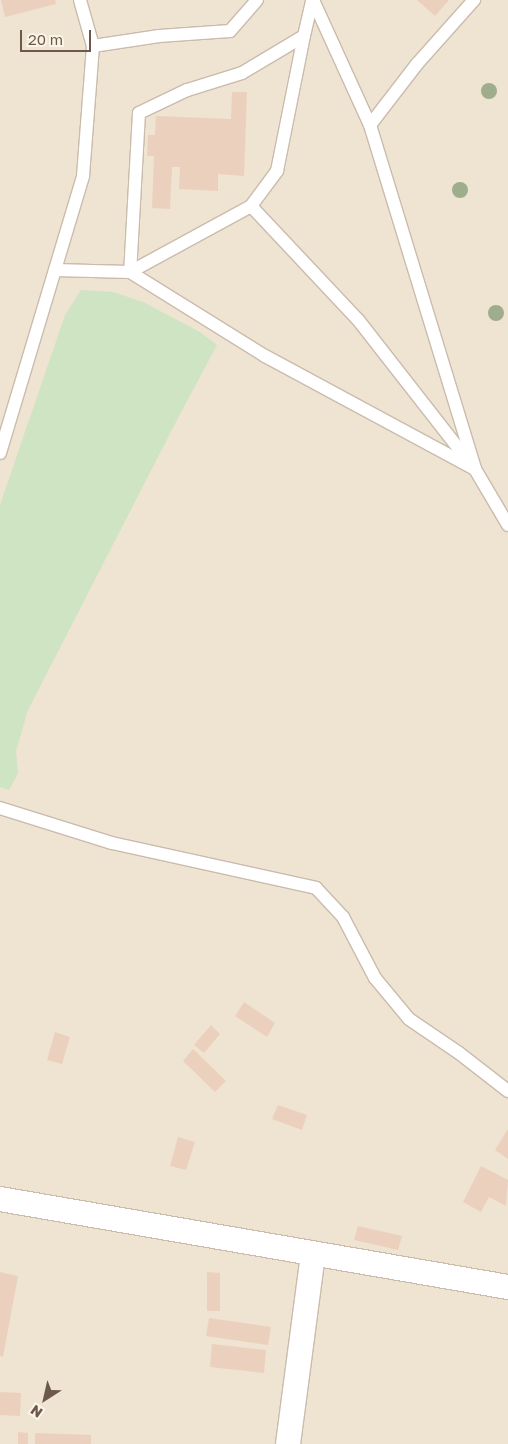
<!DOCTYPE html>
<html>
<head>
<meta charset="utf-8">
<style>
  body { margin:0 }
  #map { position:relative; width:508px; height:1444px; overflow:hidden; background:#f9f1e2; font-family:"Golos Text",sans-serif }
  div>[style] { position:absolute }
  .residential>* { inset:0; background:#efe3d1 }
  .green>* { inset:0; background:#cfe4c2 }
  .building>* { inset:0; background:#ebd1bd }
  .roads { filter:drop-shadow(1px 0 #cabbad) drop-shadow(-1px 0 #cabbad) drop-shadow(0 1px #cabbad) drop-shadow(0 -1px #cabbad) }
  .service>* { height:12px; margin:-6px; padding:0 6px; transform-origin:6px; border-radius:6px; background:#fff }
  .minor>* { height:24px; margin:-12px; padding:0 12px; transform-origin:12px; border-radius:12px; background:#fff }
  .trees>* { width:16px; height:16px; margin:-8px; border-radius:50%; background:#9eae8d }
  span { translate:-50% -50%; white-space:nowrap; text-align:center; line-height:1.15; -webkit-text-stroke:4px #fcf5e7; paint-order:stroke }
  .north { position:absolute; left:20px; top:1374px; width:50px; height:50px; -webkit-text-stroke:4px #fcf5e7; paint-order:stroke; rotate:215deg; font-size:14px; font-weight:700; line-height:20px; text-align:center; color:#6d594c }
  .north::after { content:''; display:block; margin:auto; width:18px; height:22px; background:#6d594c; clip-path:polygon(50% 0,100% 100%,50% 72%,0 100%) }
  .scale { position:absolute; left:20px; top:30px; width:71px; height:22px; box-sizing:border-box; border:2px solid #6d594c; border-top:0; padding-left:6px; font-size:15px; line-height:18px; white-space:nowrap; color:#6d594c; -webkit-text-stroke:4px #fcf5e7; paint-order:stroke }
</style>
</head>
<body>
<div id="map">
  <div class="residential">
    <div style="clip-path:polygon(0 0,508px 0,508px 1444px,0 1444px)"></div>
  </div>
  <div class="green">
    <div style="clip-path:polygon(81px 290px,113px 292px,143px 302px,200px 332px,217px 345px,178px 418px,28px 710px,16px 751px,18px 773px,9px 790px,0 787px,0 505px,65px 315px)"></div>
  </div>
  <div class="building">
    <div style="clip-path:polygon(1px 0,55px 0,56px 4px,5px 17px)"></div>
    <div style="clip-path:polygon(417px 0,449px 0,435px 16px)"></div>
    <div style="clip-path:polygon(232px 92px,247px 92px,244px 176px,218px 174px,218px 191px,179px 189px,180px 167px,172px 167px,170px 209px,152px 208px,154px 156px,147px 156px,148px 135px,155px 135px,156px 116px,231px 119px)"></div>
    <div style="clip-path:polygon(244px 1002px,275px 1023px,267px 1037px,235px 1016px)"></div>
    <div style="clip-path:polygon(211px 1025px,220px 1034px,204px 1053px,194px 1045px)"></div>
    <div style="clip-path:polygon(55px 1032px,70px 1037px,62px 1064px,47px 1060px)"></div>
    <div style="clip-path:polygon(193px 1049px,226px 1081px,215px 1092px,183px 1061px)"></div>
    <div style="clip-path:polygon(278px 1105px,307px 1115px,302px 1130px,272px 1119px)"></div>
    <div style="clip-path:polygon(508px 1129px,508px 1159px,495px 1150px)"></div>
    <div style="clip-path:polygon(178px 1137px,195px 1142px,186px 1170px,170px 1166px)"></div>
    <div style="clip-path:polygon(481px 1166px,508px 1180px,506px 1206px,489px 1197px,481px 1212px,463px 1202px)"></div>
    <div style="clip-path:polygon(358px 1226px,402px 1236px,398px 1250px,354px 1240px)"></div>
    <div style="clip-path:polygon(0 1272px,18px 1276px,3px 1357px,0 1356px)"></div>
    <div style="clip-path:polygon(207px 1272px,220px 1273px,220px 1311px,207px 1311px)"></div>
    <div style="clip-path:polygon(209px 1318px,271px 1327px,268px 1345px,206px 1336px)"></div>
    <div style="clip-path:polygon(212px 1344px,266px 1350px,264px 1373px,210px 1367px)"></div>
    <div style="clip-path:polygon(0 1392px,21px 1393px,20px 1416px,0 1415px)"></div>
    <div style="clip-path:polygon(18px 1432px,28px 1433px,28px 1444px,18px 1444px)"></div>
    <div style="clip-path:polygon(35px 1433px,91px 1435px,91px 1444px,35px 1444px)"></div>
  </div>
  <div class="roads">
    <div class="service">
      <div style="left:313px;top:0;width:137px;rotate:65.5deg"></div>
      <div style="left:370px;top:125px;width:360px;rotate:73deg"></div>
      <div style="left:304px;top:36px;width:72px;rotate:149.2deg"></div>
      <div style="left:242px;top:73px;width:58px;rotate:162.8deg"></div>
      <div style="left:187px;top:90px;width:53px;rotate:154.4deg"></div>
      <div style="left:139px;top:113px;width:159px;rotate:93.2deg"></div>
      <div style="left:130px;top:272px;width:138px;rotate:-28.6deg"></div>
      <div style="left:251px;top:206px;width:44px;rotate:-53.4deg"></div>
      <div style="left:277px;top:171px;width:138px;rotate:-78.7deg"></div>
      <div style="left:304px;top:36px;width:37px;rotate:-77deg"></div>
      <div style="left:93px;top:46px;width:67px;rotate:-8.6deg"></div>
      <div style="left:159px;top:36px;width:71px;rotate:-4deg"></div>
      <div style="left:230px;top:31px;width:41px;rotate:-48.9deg"></div>
      <div style="left:370px;top:125px;width:77px;rotate:-52.4deg"></div>
      <div style="left:417px;top:64px;width:86px;rotate:-48.3deg"></div>
      <div style="left:251px;top:206px;width:158px;rotate:46.8deg"></div>
      <div style="left:359px;top:321px;width:180px;rotate:52deg"></div>
      <div style="left:55px;top:270px;width:75px;rotate:1.5deg"></div>
      <div style="left:130px;top:272px;width:159px;rotate:31.9deg"></div>
      <div style="left:265px;top:356px;width:238px;rotate:28.3deg"></div>
      <div style="left:475px;top:469px;width:65px;rotate:59.5deg"></div>
      <div style="left:0;top:453px;width:289px;rotate:-73.3deg"></div>
      <div style="left:83px;top:176px;width:130px;rotate:-85.6deg"></div>
      <div style="left:93px;top:46px;width:48px;rotate:-105.8deg"></div>
      <div style="left:0;top:808px;width:117px;rotate:17.4deg"></div>
      <div style="left:112px;top:843px;width:209px;rotate:12.4deg"></div>
      <div style="left:316px;top:888px;width:40px;rotate:47deg"></div>
      <div style="left:343px;top:917px;width:69px;rotate:62.3deg"></div>
      <div style="left:375px;top:978px;width:53px;rotate:50.3deg"></div>
      <div style="left:409px;top:1019px;width:60px;rotate:34.2deg"></div>
      <div style="left:459px;top:1053px;width:62px;rotate:37.8deg"></div>
    </div>
    <div class="minor">
      <div style="left:0;top:1199px;width:516px;rotate:9.83deg"></div>
      <div style="left:288px;top:1444px;width:191px;rotate:-82.5deg"></div>
    </div>
  </div>
  <div class="trees">
    <div style="left:489px;top:91px"></div>
    <div style="left:460px;top:190px"></div>
    <div style="left:496px;top:313px"></div>
  </div>
  <div class="north">N</div>
  <div class="scale">20 m</div>
</div>
</body>
</html>
